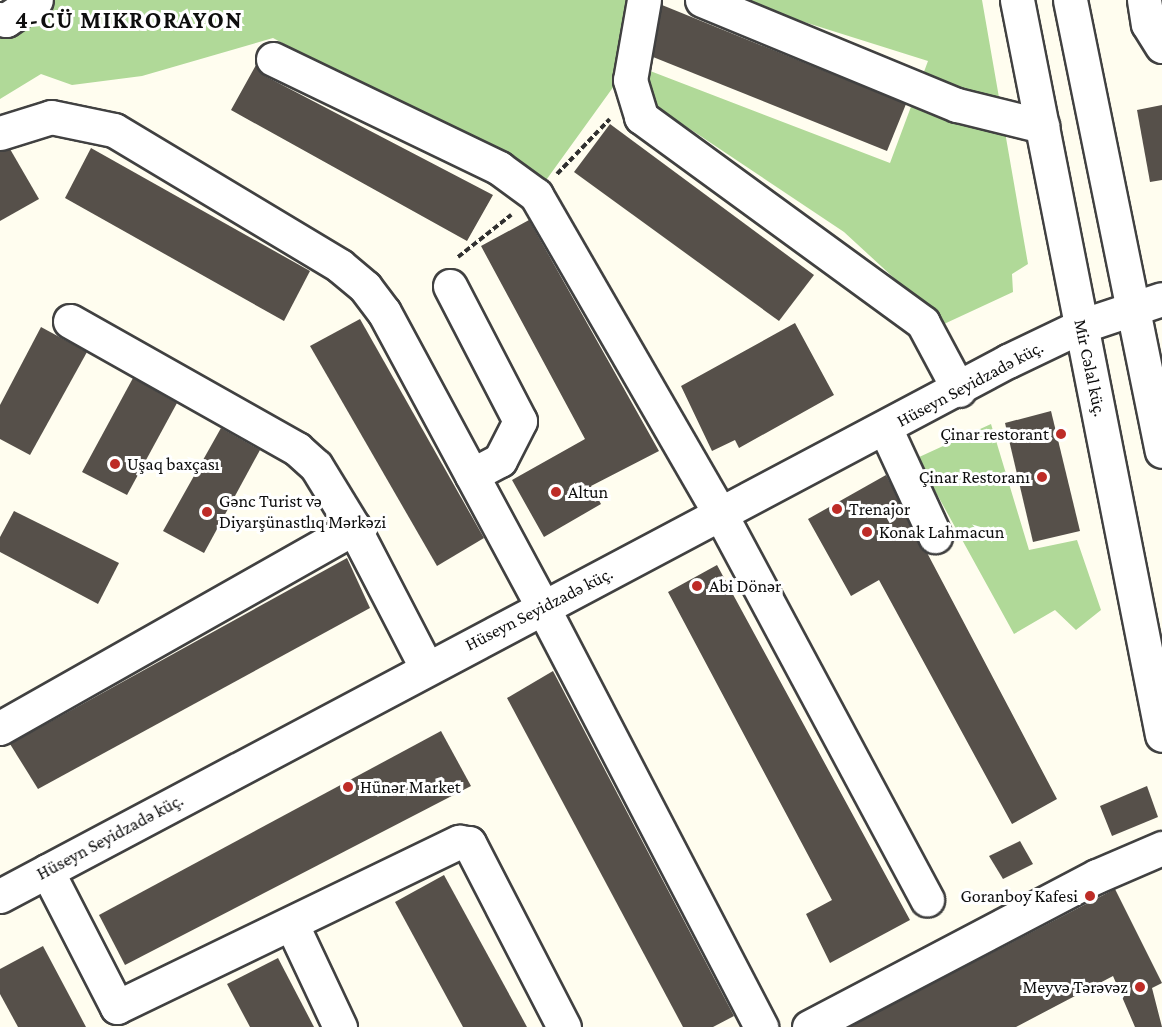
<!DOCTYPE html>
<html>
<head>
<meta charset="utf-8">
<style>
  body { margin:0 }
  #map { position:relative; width:1162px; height:1027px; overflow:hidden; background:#fffdef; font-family:"Crimson Pro",serif }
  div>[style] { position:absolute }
  .forest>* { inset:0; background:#b0d998 }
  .building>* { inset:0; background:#56504a }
  .path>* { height:4px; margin-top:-2px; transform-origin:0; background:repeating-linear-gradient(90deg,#303030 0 6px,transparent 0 9px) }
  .roads { filter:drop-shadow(2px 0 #414141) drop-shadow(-2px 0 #414141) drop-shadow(0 2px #414141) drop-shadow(0 -2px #414141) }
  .minor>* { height:33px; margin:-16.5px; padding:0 16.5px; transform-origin:16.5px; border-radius:16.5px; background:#fff }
  .dots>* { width:16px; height:16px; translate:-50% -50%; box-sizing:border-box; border:3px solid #fff; border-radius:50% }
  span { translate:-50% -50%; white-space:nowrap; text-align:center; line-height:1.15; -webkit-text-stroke:6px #fff; paint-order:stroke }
  .street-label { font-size:18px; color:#0e0e0e }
  .poi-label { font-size:18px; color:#0e0e0e }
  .right { translate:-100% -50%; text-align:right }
  .left { translate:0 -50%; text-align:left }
  .district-label { font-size:24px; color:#0e0e0e; font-weight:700; letter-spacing:1.5px }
</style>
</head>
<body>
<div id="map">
  <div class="forest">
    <div style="clip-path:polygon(48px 0,630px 0,614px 86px,544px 183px,273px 38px,142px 76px,72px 85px,41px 74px,0 99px,0 36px)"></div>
    <div style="clip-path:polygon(734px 0,982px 0,1028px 264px,1012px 274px,1013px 292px,944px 324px,844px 232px,645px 99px,645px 69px,890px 163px,928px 61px)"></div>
    <div style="clip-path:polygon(991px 424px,1029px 550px,1077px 540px,1101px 610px,1076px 630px,1055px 610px,1014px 634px,917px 458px)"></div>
  </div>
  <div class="building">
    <div style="clip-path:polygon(662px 5px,906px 104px,887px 151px,653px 57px)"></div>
    <div style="clip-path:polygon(256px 65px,265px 76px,493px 195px,467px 241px,231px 110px)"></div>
    <div style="clip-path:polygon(1162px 105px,1162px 180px,1150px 182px,1137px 110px)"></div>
    <div style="clip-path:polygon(610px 124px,814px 275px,779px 321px,574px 172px)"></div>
    <div style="clip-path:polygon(91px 148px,310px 271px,284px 321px,65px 198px)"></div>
    <div style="clip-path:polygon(10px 149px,39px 199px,0 221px,0 151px)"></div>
    <div style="clip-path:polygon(529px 220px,659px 451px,591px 486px,601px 504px,544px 537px,512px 480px,585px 439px,481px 246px)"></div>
    <div style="clip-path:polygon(360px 319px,484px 538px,437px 566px,310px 346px)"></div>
    <div style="clip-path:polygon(795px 323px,834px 395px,739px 448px,735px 440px,712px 451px,681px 386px)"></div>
    <div style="clip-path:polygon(41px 327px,87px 352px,30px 455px,0 439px,0 405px)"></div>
    <div style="clip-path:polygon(133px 378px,177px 403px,127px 495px,82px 472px)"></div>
    <div style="clip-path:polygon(1051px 411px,1080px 531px,1033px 542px,1005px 423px)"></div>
    <div style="clip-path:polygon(221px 428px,260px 450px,204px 553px,163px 531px)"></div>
    <div style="clip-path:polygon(886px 475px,1057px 799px,1012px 824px,879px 580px,851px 596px,808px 519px)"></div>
    <div style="clip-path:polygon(14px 511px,119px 563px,98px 604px,0 552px,0 537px)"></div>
    <div style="clip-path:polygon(347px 558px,370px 608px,38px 789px,10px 744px)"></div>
    <div style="clip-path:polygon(717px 565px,910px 920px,830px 963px,806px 914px,832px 900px,668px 592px)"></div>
    <div style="clip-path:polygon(553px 671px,734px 1016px,713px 1027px,683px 1027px,507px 698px)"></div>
    <div style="clip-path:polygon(441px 731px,471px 786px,125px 965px,99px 915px)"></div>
    <div style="clip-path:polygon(1147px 786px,1158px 817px,1112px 836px,1100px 806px)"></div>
    <div style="clip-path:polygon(1020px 841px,1033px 864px,1003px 879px,989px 856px)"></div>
    <div style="clip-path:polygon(444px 875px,527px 1027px,463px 1027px,395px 902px)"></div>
    <div style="clip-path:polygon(1115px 889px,1162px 983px,1152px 988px,1162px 1027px,1135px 1027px,1113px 976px,1016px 1027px,849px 1027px)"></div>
    <div style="clip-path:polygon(43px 946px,86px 1027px,18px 1027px,0 994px,0 969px)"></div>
    <div style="clip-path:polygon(278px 958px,314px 1027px,250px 1027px,227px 984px)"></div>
  </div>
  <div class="path">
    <div style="left:557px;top:174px;width:76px;rotate:-46.1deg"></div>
    <div style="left:458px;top:257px;width:68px;rotate:-38.4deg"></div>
  </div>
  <div class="roads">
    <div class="minor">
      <div style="left:644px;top:0;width:81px;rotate:99.9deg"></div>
      <div style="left:630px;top:80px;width:39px;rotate:73deg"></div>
      <div style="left:641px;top:117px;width:349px;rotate:36.1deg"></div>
      <div style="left:923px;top:323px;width:76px;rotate:61.8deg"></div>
      <div style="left:702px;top:0;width:276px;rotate:22.4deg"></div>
      <div style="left:957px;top:105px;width:88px;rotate:13.9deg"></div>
      <div style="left:1017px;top:0;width:749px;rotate:78.84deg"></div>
      <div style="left:1070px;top:0;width:460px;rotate:78.5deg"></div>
      <div style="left:1144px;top:0;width:24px;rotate:81deg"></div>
      <div style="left:1148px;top:24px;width:26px;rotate:58deg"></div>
      <div style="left:0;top:19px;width:6px;rotate:9deg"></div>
      <div style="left:6px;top:20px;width:36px;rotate:-34deg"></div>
      <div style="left:273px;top:59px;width:251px;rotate:25.7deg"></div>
      <div style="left:499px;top:168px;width:46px;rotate:36.1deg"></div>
      <div style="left:536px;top:195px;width:372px;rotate:60deg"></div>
      <div style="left:722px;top:517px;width:434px;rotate:61.8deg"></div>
      <div style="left:0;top:133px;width:53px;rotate:-17.4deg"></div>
      <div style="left:51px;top:117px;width:64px;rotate:11.7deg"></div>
      <div style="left:114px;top:130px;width:264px;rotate:31deg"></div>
      <div style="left:340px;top:266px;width:33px;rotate:40deg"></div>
      <div style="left:365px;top:287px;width:31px;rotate:53deg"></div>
      <div style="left:384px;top:312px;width:334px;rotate:61.7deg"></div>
      <div style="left:542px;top:606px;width:475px;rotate:62.5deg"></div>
      <div style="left:450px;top:286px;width:152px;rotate:62.6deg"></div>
      <div style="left:520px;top:421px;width:44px;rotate:117.1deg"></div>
      <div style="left:500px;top:460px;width:32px;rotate:152deg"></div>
      <div style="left:70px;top:321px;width:261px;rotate:29.4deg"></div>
      <div style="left:297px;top:449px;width:25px;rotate:42deg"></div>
      <div style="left:316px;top:466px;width:73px;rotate:58.5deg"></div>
      <div style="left:886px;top:430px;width:117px;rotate:65.2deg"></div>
      <div style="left:0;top:728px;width:407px;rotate:-29.5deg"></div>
      <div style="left:354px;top:528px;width:157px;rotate:62.6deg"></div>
      <div style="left:47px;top:871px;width:153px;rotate:62.8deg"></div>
      <div style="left:117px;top:1007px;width:380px;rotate:-25.8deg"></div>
      <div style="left:459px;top:842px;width:10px;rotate:6deg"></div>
      <div style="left:469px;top:843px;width:207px;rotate:62.7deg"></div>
      <div style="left:0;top:896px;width:1141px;rotate:-27.96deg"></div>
      <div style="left:1008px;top:361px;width:81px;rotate:-25.6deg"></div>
      <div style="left:1081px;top:326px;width:85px;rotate:-18.4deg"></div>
      <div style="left:292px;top:925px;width:113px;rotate:64.8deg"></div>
      <div style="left:809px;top:1027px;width:325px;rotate:-27.7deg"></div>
      <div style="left:1097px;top:876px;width:71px;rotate:-23.3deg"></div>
    </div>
  </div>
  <div class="dots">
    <div style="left:1061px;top:434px;background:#bd2c27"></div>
    <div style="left:115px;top:464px;background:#bd2c27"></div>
    <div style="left:1042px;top:477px;background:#bd2c27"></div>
    <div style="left:556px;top:492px;background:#bd2c27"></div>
    <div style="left:837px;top:509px;background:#bd2c27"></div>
    <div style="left:207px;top:512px;background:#bd2c27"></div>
    <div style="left:867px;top:532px;background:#bd2c27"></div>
    <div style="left:697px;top:586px;background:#bd2c27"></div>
    <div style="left:348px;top:787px;background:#bd2c27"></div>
    <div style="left:1090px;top:896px;background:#bd2c27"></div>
    <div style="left:1140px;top:987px;background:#bd2c27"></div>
  </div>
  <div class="street-label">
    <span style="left:1090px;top:368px;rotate:78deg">Mir Cəlal küç.</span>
    <span style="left:970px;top:384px;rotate:-28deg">Hüseyn Seyidzadə küç.</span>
    <span style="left:539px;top:609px;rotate:-27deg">Hüseyn Seyidzadə küç.</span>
    <span style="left:110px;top:837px;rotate:-28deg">Hüseyn Seyidzadə küç.</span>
  </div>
  <div class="poi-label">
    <span class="right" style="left:1049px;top:434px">Çinar restorant</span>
    <span class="left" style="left:127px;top:464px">Uşaq baxçası</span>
    <span class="right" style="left:1030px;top:477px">Çinar Restoranı</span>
    <span class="left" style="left:568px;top:492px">Altun</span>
    <span class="left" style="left:219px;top:512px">Gənc Turist və<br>Diyarşünastlıq Mərkəzi</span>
    <span class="left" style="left:849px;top:509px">Trenajor</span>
    <span class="left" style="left:879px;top:532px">Konak Lahmacun</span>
    <span class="left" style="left:709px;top:586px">Abi Dönər</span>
    <span class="left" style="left:360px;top:787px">Hünər Market</span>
    <span class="right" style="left:1078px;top:896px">Goranboy Kafesi</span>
    <span class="right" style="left:1128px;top:987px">Meyvə Tərəvəz</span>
  </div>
  <div class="district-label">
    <span style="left:129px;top:20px">4-CÜ MIKRORAYON</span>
  </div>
</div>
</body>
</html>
